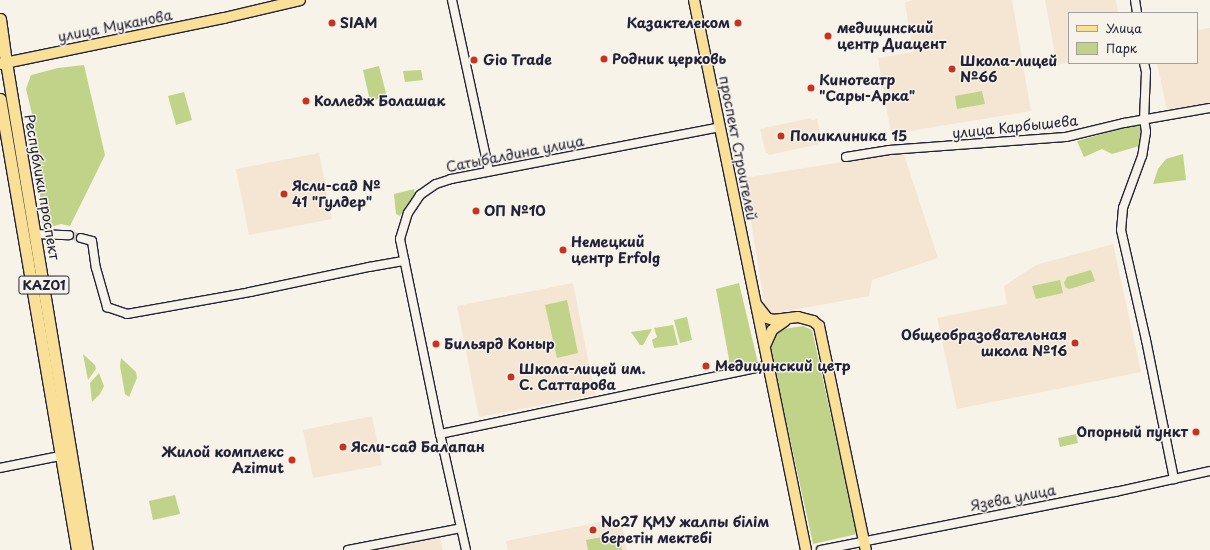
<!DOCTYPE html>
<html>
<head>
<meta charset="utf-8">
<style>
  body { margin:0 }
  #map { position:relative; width:1210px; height:550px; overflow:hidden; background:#f7f3e8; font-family:"Playpen Sans",sans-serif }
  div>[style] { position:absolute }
  .built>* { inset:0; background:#f4e6d2 }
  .green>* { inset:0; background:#c0d388 }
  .minor-tunnel>* { height:8px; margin-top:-4px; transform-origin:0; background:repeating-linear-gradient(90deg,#ccc9c5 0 8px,transparent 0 12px) }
  .roads { filter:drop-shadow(1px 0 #22223b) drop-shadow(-1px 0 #22223b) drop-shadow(0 1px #22223b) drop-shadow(0 -1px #22223b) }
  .minor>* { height:8px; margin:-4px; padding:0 4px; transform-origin:4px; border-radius:4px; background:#f7f3e8 }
  .major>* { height:10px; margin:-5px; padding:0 5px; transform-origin:5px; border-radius:5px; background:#fadf96 }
  .highway>* { height:11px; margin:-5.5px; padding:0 5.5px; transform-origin:5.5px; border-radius:5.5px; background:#fadf96 }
  .dots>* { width:11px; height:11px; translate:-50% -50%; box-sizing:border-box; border:2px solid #f7f3e8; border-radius:50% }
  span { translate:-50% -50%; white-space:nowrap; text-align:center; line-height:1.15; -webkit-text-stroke:3px #f7f3e8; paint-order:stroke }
  .shield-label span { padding:1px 3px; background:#f7f3e8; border:1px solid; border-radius:3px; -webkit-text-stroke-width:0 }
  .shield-label { font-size:13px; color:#22223b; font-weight:700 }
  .poi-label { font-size:14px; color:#22223b; font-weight:700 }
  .left { translate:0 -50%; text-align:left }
  .right { translate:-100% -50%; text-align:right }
  .street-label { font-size:14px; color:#22223b }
  .legend { position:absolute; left:1068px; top:12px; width:130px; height:52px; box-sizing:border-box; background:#f7f3e8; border:1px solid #a29fa3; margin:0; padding:5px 7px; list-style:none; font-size:12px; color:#22223b }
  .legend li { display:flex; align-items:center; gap:8px; height:20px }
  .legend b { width:20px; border:1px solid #a29fa3 }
</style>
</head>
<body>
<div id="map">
  <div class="built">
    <div style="clip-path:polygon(914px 0,1012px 0,1031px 111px,891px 134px,878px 58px,913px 52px,905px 2px)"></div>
    <div style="clip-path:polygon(1045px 0,1116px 0,1118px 13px,1069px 13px,1069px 62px,1057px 65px)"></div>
    <div style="clip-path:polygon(1210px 28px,1210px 103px,1167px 110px,1157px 63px,1197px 63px,1197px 30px)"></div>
    <div style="clip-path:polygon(811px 118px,812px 120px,817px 119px,821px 137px,818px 138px,819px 144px,769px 155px,768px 153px,766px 153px,760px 129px)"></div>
    <div style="clip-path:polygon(903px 152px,938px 258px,872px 280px,869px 296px,766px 315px,744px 178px)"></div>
    <div style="clip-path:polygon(319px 153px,332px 219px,249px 235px,236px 169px)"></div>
    <div style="clip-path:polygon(1113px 244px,1141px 372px,957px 409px,937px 318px,1007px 304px,1004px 286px,1036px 265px)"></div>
    <div style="clip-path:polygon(573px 283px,595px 395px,479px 417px,457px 306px)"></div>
    <div style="clip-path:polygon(372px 416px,382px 465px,313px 478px,303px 430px)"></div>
    <div style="clip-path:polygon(621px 518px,627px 550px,508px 550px,506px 541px)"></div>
    <div style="clip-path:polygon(440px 536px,443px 550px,375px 550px)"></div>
  </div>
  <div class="green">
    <div style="clip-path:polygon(84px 65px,105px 155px,70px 226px,61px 224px,47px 228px,43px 226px,32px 114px,26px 89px,31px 75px,58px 68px)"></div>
    <div style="clip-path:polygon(379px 66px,387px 97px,370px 101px,363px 70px)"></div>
    <div style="clip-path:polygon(421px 70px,423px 80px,405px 82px,403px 71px)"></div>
    <div style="clip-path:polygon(982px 91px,985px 104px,957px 109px,955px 96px)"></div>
    <div style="clip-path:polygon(184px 92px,192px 120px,176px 125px,168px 96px)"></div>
    <div style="clip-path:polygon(1134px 125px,1141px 127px,1139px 146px,1112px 154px,1102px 149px,1084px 157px,1077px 141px)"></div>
    <div style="clip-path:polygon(1183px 154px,1186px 180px,1153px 184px,1158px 169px,1166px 159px)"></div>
    <div style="clip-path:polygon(414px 189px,415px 193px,400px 216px,396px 214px,394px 194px)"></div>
    <div style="clip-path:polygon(1091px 270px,1095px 281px,1070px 289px,1066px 288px,1064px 283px,1067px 277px)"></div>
    <div style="clip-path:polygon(1060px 280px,1063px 293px,1036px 299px,1032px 286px)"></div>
    <div style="clip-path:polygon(739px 283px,758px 363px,727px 370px,729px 359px,716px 289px)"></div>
    <div style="clip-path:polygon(567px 300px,578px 353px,557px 358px,545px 305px)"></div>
    <div style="clip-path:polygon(687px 317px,692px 340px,680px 343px,674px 320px)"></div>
    <div style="clip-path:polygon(673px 325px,678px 345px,654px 348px,652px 340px,657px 337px,654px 328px)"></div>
    <div style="clip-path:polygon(803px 326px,812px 330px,857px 534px,813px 544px,770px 347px,777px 330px)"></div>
    <div style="clip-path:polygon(652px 329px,643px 345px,640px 345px,631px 332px)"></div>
    <div style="clip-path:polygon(83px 354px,95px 365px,96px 369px,88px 380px)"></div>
    <div style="clip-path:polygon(121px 358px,136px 372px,137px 378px,129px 397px,125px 394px,120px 366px)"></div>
    <div style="clip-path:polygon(99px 373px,104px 386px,100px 394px,92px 402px,90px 383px)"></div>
    <div style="clip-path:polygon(1076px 434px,1078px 443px,1060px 447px,1058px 438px)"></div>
    <div style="clip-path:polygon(175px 495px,180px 514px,153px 520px,149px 501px)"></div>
    <div style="clip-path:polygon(619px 534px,622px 550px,588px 550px,586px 540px)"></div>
  </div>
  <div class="minor-tunnel">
    <div style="left:69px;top:235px;width:12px;rotate:14deg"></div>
  </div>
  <div class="roads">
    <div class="minor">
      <div style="left:452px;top:0;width:175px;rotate:77.8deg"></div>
      <div style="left:1135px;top:0;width:13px;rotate:81deg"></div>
      <div style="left:1144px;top:63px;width:9px;rotate:77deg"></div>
      <div style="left:1146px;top:72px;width:47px;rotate:92.4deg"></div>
      <div style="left:1144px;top:119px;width:13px;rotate:81deg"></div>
      <div style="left:1146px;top:132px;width:24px;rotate:99deg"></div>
      <div style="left:1142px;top:156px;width:55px;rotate:110.1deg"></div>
      <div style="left:1123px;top:208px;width:22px;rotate:95deg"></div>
      <div style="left:1121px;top:230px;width:113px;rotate:77.2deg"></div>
      <div style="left:1146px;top:340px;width:142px;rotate:78.6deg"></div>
      <div style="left:846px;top:157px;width:44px;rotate:-9.2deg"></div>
      <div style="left:889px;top:150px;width:177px;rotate:-4.2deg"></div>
      <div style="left:1066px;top:137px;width:60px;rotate:-13.6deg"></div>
      <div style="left:1124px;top:123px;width:87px;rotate:-9.9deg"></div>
      <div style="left:35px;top:234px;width:34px;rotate:2deg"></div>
      <div style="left:81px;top:238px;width:11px;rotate:15deg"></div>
      <div style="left:92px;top:241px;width:27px;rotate:82deg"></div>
      <div style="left:96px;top:268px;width:41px;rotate:74.2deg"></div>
      <div style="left:107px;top:307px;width:21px;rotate:19deg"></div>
      <div style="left:127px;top:314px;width:125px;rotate:-10.1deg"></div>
      <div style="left:250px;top:292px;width:122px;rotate:-11.9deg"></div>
      <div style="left:369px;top:267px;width:36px;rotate:-10deg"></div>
      <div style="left:440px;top:434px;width:336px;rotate:-11.8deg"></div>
      <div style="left:0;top:468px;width:66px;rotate:-11.3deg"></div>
      <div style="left:348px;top:550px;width:115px;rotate:-11deg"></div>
      <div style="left:466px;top:550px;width:119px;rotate:-102.6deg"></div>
      <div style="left:440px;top:434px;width:199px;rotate:-101.6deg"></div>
      <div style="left:400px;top:239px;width:27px;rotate:-73deg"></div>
      <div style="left:408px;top:213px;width:22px;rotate:-56deg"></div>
      <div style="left:420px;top:195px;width:19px;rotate:-35deg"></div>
      <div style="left:436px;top:184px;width:16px;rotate:-18deg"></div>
      <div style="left:451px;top:179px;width:274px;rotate:-10.9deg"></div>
      <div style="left:821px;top:550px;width:300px;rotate:-11.2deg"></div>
      <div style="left:1115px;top:492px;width:97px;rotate:-12.5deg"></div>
    </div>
    <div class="major">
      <div style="left:694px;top:0;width:561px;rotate:78.49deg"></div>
      <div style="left:0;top:64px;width:229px;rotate:-11.6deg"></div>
      <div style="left:224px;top:18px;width:78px;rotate:-13.3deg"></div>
      <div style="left:757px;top:305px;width:16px;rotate:52deg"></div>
      <div style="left:767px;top:318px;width:6px;rotate:18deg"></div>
      <div style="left:773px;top:320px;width:25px;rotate:-7deg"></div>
      <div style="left:798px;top:317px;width:16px;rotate:15deg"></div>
      <div style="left:813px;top:321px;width:8px;rotate:40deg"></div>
      <div style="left:819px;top:326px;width:229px;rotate:78.2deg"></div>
      <div style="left:765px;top:346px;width:17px;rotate:-66deg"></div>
      <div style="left:772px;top:330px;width:16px;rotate:-35deg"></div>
    </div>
    <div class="highway">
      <div style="left:0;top:19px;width:43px;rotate:82.1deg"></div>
      <div style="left:6px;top:62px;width:495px;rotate:80.6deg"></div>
      <div style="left:0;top:99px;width:458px;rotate:80.3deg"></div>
    </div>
  </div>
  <div class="dots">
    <div style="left:332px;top:23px;background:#c8321e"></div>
    <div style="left:738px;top:23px;background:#c8321e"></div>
    <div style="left:828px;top:36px;background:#c8321e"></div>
    <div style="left:604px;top:59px;background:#c8321e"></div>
    <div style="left:474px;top:60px;background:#c8321e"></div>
    <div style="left:952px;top:69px;background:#c8321e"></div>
    <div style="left:811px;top:88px;background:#c8321e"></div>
    <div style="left:306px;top:101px;background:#c8321e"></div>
    <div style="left:781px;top:136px;background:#c8321e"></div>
    <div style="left:284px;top:194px;background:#c8321e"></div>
    <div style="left:476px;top:211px;background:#c8321e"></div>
    <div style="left:563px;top:250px;background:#c8321e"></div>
    <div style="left:1075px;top:343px;background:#c8321e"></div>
    <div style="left:436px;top:344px;background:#c8321e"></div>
    <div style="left:706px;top:366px;background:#c8321e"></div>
    <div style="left:511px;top:377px;background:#c8321e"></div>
    <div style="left:1196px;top:432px;background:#c8321e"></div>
    <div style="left:343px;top:447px;background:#c8321e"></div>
    <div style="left:292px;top:460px;background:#c8321e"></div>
    <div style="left:593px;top:530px;background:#c8321e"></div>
  </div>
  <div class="shield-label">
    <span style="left:44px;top:285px">KАZ01</span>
  </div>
  <div class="poi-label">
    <span class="left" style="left:340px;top:23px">SIAM</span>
    <span class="right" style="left:730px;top:23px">Казактелеком</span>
    <span class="left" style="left:837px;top:36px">медицинский<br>центр Диацент</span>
    <span class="left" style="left:612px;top:59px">Родник церковь</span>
    <span class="left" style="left:483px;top:60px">Gio Trade</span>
    <span class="left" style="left:960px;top:69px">Школа-лицей<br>№66</span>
    <span class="left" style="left:819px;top:88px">Кинотеатр<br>"Сары-Арка"</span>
    <span class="left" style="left:314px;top:101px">Колледж Болашак</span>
    <span class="left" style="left:790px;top:136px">Поликлиника 15</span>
    <span class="left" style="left:292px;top:194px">Ясли-сад №<br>41 "Гулдер"</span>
    <span class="left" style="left:484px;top:211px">ОП №10</span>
    <span class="left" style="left:571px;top:250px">Немецкий<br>центр Erfolg</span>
    <span class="right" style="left:1067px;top:343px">Общеобразовательная<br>школа №16</span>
    <span class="left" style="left:444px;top:344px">Бильярд Коныр</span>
    <span class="left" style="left:715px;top:366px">Медицинский цетр</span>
    <span class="left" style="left:519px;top:377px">Школа-лицей им.<br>С. Саттарова</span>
    <span class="right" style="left:1188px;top:432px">Опорный пункт</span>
    <span class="left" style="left:351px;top:447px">Ясли-сад Балапан</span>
    <span class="right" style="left:284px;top:460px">Жилой комплекс<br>Azimut</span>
    <span class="left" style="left:601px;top:530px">No27 ҚМУ жалпы білім<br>беретін мектебі</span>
  </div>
  <div class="street-label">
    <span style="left:115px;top:26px;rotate:-11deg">улица Муканова</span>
    <span style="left:1015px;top:127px;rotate:-6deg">улица Карбышева</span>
    <span style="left:738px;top:148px;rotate:79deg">проспект Строителей</span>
    <span style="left:515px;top:154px;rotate:-11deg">Сатыбалдина улица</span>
    <span style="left:42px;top:187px;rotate:80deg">Республики проспект</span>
    <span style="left:1013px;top:498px;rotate:-11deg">Язева улица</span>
  </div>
  <ul class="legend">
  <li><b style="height:5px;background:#fadf96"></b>Улица</li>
  <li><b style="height:11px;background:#c0d388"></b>Парк</li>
  </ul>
</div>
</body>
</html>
